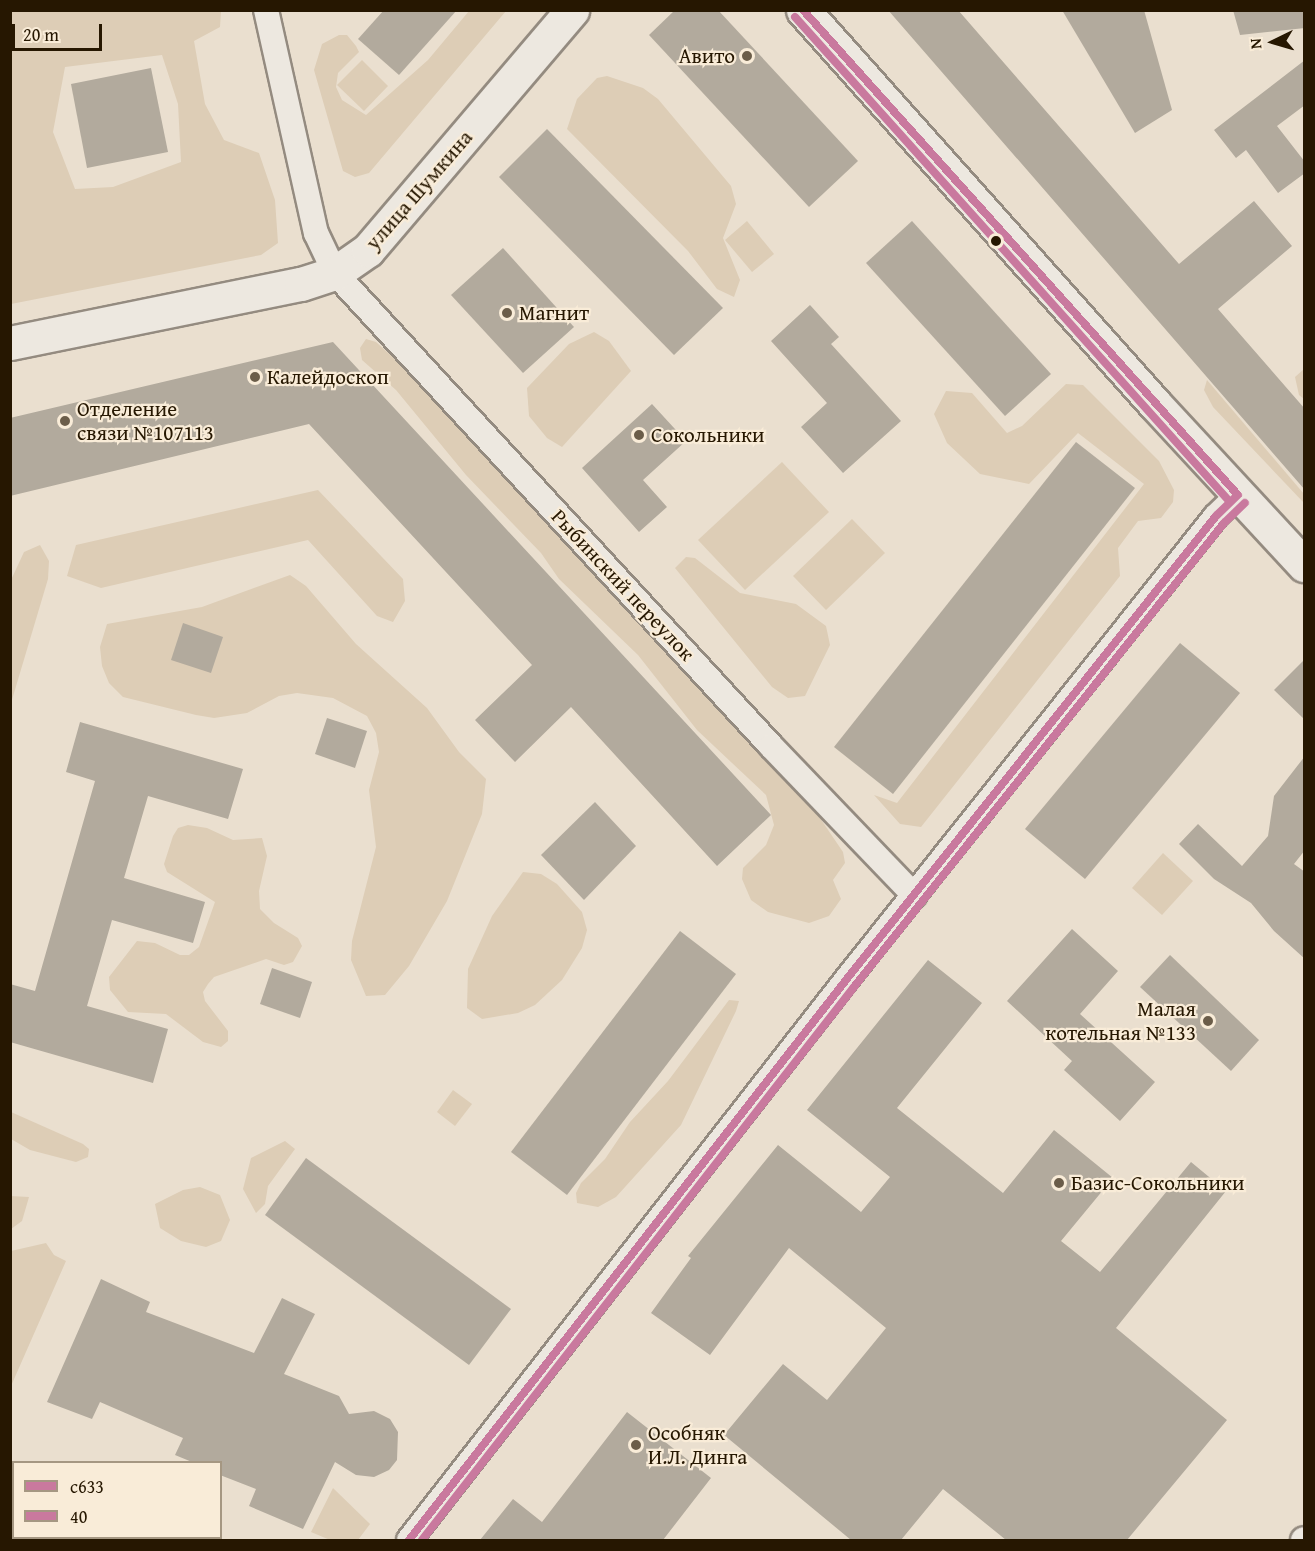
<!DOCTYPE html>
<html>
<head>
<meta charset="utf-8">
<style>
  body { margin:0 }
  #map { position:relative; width:1315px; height:1551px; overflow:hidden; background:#eadfcf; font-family:"Gentium Book Plus",serif }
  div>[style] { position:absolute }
  .green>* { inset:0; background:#ddcdb6 }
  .building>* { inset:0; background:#b2aa9d }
  .roads { filter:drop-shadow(2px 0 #948b80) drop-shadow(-2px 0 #948b80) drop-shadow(0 2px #948b80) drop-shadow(0 -2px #948b80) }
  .street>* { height:24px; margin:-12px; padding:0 12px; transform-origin:12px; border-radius:12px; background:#ede8e0 }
  .secondary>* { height:33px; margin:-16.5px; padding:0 16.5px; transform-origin:16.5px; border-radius:16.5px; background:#ede8e0 }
  .bus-1>* { height:8px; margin:-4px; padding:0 4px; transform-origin:4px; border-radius:4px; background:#c9799e }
  .bus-2>* { height:8px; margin:-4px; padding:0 4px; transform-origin:4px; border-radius:4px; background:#c9799e }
  .dots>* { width:16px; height:16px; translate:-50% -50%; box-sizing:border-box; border:3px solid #f9ecd8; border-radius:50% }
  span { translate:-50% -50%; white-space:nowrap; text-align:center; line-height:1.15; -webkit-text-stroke:4.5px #f9ecd8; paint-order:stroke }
  .poi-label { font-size:21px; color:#261701 }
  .right { translate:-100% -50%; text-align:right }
  .left { translate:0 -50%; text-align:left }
  .street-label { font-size:21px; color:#261701 }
  .frame { position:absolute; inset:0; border:12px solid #261701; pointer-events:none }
  .legend { position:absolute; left:12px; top:1461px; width:210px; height:78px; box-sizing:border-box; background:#f9ecd8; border:2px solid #a59782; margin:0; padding:8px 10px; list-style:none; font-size:18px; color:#261701 }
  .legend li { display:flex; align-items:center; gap:12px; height:30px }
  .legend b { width:30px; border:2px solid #a59782 }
  .north { position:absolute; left:1243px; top:12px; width:60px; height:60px; -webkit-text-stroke:4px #f9ecd8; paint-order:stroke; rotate:265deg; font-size:16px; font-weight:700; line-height:24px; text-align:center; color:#261701 }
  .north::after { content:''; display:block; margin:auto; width:21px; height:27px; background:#261701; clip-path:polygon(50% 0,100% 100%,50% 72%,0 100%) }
  .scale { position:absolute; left:12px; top:24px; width:90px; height:27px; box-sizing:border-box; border:3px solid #261701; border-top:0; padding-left:8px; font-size:18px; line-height:21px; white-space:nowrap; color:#261701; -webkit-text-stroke:4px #f9ecd8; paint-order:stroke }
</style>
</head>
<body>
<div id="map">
  <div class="green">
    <div style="clip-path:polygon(evenodd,11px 10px,221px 11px,220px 27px,194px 41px,205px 104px,224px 140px,259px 153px,275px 200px,278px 243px,261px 255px,11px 304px,11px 10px,162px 55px,178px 104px,181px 162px,113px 187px,75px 189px,53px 132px,65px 67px,162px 55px)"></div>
    <div style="clip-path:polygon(469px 11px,506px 11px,369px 173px,355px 177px,343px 171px,314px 70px,322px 44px,339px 35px,347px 35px,356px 46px,359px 52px,338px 73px,336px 87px,342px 100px,366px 115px,428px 60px)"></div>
    <div style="clip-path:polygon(362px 60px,388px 86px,364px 111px,337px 85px)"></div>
    <div style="clip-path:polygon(607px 76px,643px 88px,658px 99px,731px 186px,736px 204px,723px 238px,740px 280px,734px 297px,717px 289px,688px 251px,567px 129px,577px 99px,597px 78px)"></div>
    <div style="clip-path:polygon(747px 221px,774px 254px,752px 272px,725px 240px)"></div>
    <div style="clip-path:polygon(594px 332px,609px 341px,631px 371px,562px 447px,547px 438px,529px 416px,527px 388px,569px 344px)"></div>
    <div style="clip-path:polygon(366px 339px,376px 342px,416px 378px,544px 510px,589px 570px,801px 790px,843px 852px,845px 863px,833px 880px,841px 899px,829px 916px,809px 923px,768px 912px,751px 900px,742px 879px,743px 868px,766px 845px,774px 825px,766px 795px,697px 730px,638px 655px,559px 579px,541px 553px,466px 475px,396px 390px,362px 360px,360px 348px)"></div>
    <div style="clip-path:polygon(1304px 369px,1304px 399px,1299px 395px,1295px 377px)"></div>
    <div style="clip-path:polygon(1207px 380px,1304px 494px,1304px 503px,1213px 407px,1204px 390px)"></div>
    <div style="clip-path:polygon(1066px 384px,1083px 385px,1159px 461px,1174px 490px,1173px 502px,1161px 518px,1138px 521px,1118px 548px,1120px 576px,921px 827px,900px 824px,874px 795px,897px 803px,1144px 484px,1078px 433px,1029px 484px,980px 474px,947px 443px,934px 414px,946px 391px,972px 393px,1007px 433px,1022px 426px)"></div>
    <div style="clip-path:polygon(782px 462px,829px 512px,745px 590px,698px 540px)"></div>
    <div style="clip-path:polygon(318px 490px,403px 579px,405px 601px,393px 622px,377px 616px,308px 540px,101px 588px,67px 576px,76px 545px)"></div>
    <div style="clip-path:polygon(852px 519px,885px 553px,826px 610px,793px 576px)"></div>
    <div style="clip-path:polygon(40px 545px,49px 561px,48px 579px,11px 703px,11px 580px,24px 552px)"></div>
    <div style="clip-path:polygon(686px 557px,695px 558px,740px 593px,796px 604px,826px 626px,830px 645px,805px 696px,788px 698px,772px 687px,675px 568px)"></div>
    <div style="clip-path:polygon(290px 575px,306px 586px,356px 644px,427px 708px,459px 752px,486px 779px,482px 814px,447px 901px,409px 966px,385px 995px,366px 996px,351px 960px,352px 941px,376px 847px,369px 790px,379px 752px,376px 733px,367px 716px,333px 698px,297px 693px,279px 696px,247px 713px,214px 718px,196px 715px,123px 697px,109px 683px,102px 666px,100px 647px,107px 624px,202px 607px)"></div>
    <div style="clip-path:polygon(188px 825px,207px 828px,233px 840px,262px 838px,267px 856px,259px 891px,260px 909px,274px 923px,298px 938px,302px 946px,293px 962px,284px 965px,266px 959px,214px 977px,208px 984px,203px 992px,205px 1001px,228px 1031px,228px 1041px,221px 1047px,203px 1042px,166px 1014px,128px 1012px,110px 990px,109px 977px,137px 941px,155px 943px,180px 955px,189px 955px,199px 947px,215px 902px,167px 872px,164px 864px,173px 836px,178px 828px)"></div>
    <div style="clip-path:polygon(1163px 853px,1193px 881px,1162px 915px,1132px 888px)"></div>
    <div style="clip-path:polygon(523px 872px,541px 874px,557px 884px,582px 912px,587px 930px,582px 948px,562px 980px,535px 1005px,518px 1013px,482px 1019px,467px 1008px,468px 969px,492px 916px)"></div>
    <div style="clip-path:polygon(729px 1000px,739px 1001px,736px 1011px,681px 1125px,616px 1197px,598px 1207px,577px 1203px,576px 1193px,581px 1183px,605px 1159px,630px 1122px,668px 1081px)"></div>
    <div style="clip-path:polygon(453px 1090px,472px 1104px,455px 1126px,437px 1112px)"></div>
    <div style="clip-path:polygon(11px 1112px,83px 1144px,89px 1149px,88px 1157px,76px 1162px,30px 1150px,11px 1139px)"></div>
    <div style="clip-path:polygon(285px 1141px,295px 1149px,268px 1186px,265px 1204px,256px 1213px,243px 1189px,251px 1158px)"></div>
    <div style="clip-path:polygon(200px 1187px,220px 1195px,230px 1220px,221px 1241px,206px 1247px,181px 1241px,160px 1228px,155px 1204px,183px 1190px)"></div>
    <div style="clip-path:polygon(10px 1196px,29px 1197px,22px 1221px,11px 1229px)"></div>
    <div style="clip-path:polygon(46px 1243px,54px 1255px,66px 1261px,11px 1386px,11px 1251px)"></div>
    <div style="clip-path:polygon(333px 1488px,370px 1524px,358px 1540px,330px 1540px,311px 1532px)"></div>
  </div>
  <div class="building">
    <div style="clip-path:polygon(384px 10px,457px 10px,399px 75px,358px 39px)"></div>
    <div style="clip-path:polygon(675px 10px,718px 10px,858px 161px,809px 207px,649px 35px)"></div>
    <div style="clip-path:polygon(888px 10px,958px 10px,1179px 264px,1254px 201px,1292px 246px,1218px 309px,1305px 409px,1305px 490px)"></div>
    <div style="clip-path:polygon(1062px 10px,1144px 10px,1172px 110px,1135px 133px)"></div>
    <div style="clip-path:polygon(1233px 10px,1305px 10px,1305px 28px,1240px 35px)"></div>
    <div style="clip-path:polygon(1305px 60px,1305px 105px,1277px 126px,1305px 162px,1305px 173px,1278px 193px,1246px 150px,1236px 158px,1214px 130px)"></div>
    <div style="clip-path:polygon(151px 68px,168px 152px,87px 168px,71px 84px)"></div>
    <div style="clip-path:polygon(547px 129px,723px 308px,674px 355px,499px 177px)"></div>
    <div style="clip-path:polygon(912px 221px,1051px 374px,1005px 416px,866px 263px)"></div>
    <div style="clip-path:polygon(503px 248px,574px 327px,523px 373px,451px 295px)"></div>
    <div style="clip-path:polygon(810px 305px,839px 337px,831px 344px,901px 421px,843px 473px,801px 427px,827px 403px,771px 341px)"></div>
    <div style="clip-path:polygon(333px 342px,771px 815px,717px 866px,571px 707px,515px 762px,475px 720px,532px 665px,309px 424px,10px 496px,10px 418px)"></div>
    <div style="clip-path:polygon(652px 404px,686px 441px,643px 480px,667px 507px,639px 532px,582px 468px)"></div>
    <div style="clip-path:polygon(1076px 442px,1135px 488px,893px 794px,834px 747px)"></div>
    <div style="clip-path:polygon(183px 623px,223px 637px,211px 673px,171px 660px)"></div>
    <div style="clip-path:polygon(1180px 643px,1240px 693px,1085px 879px,1025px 829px)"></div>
    <div style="clip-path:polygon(1305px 659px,1305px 720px,1274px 690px)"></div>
    <div style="clip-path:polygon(327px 718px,367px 731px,355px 768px,315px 754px)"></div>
    <div style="clip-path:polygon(80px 722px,243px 769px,228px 819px,148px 796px,124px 878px,205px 902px,193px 943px,112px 920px,87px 1006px,168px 1029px,153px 1083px,10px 1042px,10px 984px,35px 991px,95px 781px,66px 772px)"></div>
    <div style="clip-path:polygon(1305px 756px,1305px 850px,1294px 864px,1305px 872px,1305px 959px,1274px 931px,1251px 903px,1214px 879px,1179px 844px,1198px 824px,1242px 866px,1268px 836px,1274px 796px)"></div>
    <div style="clip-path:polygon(595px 802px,636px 846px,584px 900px,541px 855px)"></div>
    <div style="clip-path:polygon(1072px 929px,1118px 971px,1080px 1014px,1155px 1082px,1120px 1121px,1064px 1070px,1072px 1061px,1007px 1001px)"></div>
    <div style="clip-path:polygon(680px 931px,736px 974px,567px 1195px,511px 1152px)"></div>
    <div style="clip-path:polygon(1170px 955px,1259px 1040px,1231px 1071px,1140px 987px)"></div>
    <div style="clip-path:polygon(928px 960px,982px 1003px,897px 1108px,1003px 1193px,1054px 1130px,1113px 1178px,1061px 1241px,1100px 1272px,1191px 1162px,1226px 1191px,1116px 1328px,1227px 1420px,1127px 1540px,1006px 1540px,943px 1489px,901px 1540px,851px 1540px,724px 1435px,783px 1364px,827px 1400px,886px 1328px,789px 1248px,710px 1355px,651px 1313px,691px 1258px,688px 1256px,778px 1145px,861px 1212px,890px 1177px,807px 1110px)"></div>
    <div style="clip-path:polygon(272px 968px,312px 982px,300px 1018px,260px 1004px)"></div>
    <div style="clip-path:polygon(306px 1158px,511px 1309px,469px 1365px,265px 1215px)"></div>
    <div style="clip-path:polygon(101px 1279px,150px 1302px,146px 1312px,254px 1353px,282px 1298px,315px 1314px,284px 1374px,339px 1396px,349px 1414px,374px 1411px,390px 1419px,398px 1432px,397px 1460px,389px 1470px,374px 1477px,356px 1475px,335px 1462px,303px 1529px,249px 1506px,256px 1489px,220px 1475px,220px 1462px,192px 1462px,175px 1455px,183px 1438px,100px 1402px,92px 1419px,47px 1402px)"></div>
    <div style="clip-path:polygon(627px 1412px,711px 1478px,663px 1540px,480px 1540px,513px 1499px,542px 1522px)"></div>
  </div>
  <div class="roads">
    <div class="street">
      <div style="left:266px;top:10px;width:229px;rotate:77.4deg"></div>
      <div style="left:316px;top:233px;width:44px;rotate:64.6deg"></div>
      <div style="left:335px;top:273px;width:643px;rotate:47.33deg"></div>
      <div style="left:771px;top:746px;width:207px;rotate:46.2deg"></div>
      <div style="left:409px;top:1540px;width:710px;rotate:-52.03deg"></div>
      <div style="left:846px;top:980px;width:593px;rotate:-51.43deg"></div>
      <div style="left:1216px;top:516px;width:30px;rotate:-44deg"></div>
      <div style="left:1303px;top:1540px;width:1px;rotate:-45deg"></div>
    </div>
    <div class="secondary">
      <div style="left:803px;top:10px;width:527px;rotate:48.23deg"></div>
      <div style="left:1154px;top:403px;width:221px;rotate:47.2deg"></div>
      <div style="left:10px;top:343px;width:297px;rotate:-11.5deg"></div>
      <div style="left:301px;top:284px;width:36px;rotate:-18deg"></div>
      <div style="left:335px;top:273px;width:40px;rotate:-34.9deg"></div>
      <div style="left:368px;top:250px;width:315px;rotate:-49.6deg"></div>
    </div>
  </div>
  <div class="bus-1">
    <div style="left:803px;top:10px;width:651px;rotate:48.11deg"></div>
    <div style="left:409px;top:1540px;width:710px;rotate:-52.03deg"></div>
    <div style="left:846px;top:980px;width:593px;rotate:-51.43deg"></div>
    <div style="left:1216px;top:516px;width:30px;rotate:-44deg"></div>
  </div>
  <div class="bus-2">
    <div style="left:795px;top:17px;width:651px;rotate:48.11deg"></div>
    <div style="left:422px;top:1540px;width:702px;rotate:-52deg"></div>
    <div style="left:854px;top:987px;width:593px;rotate:-51.43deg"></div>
    <div style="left:1224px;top:523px;width:29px;rotate:-44deg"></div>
  </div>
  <div class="dots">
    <div style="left:747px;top:56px;background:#6b5d49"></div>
    <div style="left:996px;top:241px;background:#261701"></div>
    <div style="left:507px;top:313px;background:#6b5d49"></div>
    <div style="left:255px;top:377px;background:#6b5d49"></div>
    <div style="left:65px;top:421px;background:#6b5d49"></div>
    <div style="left:639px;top:435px;background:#6b5d49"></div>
    <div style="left:1208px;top:1021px;background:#6b5d49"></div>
    <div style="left:1059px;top:1183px;background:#6b5d49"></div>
    <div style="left:636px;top:1445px;background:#6b5d49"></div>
  </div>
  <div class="poi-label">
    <span class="right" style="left:735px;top:56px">Авито</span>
    <span class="left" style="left:519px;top:313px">Магнит</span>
    <span class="left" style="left:267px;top:377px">Калейдоскоп</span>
    <span class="left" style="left:77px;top:421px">Отделение<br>связи №107113</span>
    <span class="left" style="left:651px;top:435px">Сокольники</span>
    <span class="right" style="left:1196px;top:1021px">Малая<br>котельная №133</span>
    <span class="left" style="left:1071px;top:1183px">Базис-Сокольники</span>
    <span class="left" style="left:648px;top:1445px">Особняк<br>И.Л. Динга</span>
  </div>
  <div class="street-label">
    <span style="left:419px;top:190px;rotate:-49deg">улица Шумкина</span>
    <span style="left:623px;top:585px;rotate:47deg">Рыбинский переулок</span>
  </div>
  <div class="frame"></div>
  <ul class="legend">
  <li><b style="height:8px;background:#c9799e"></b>с633</li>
  <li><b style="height:8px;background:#c9799e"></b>40</li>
  </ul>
  <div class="north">N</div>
  <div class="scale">20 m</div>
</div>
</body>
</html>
